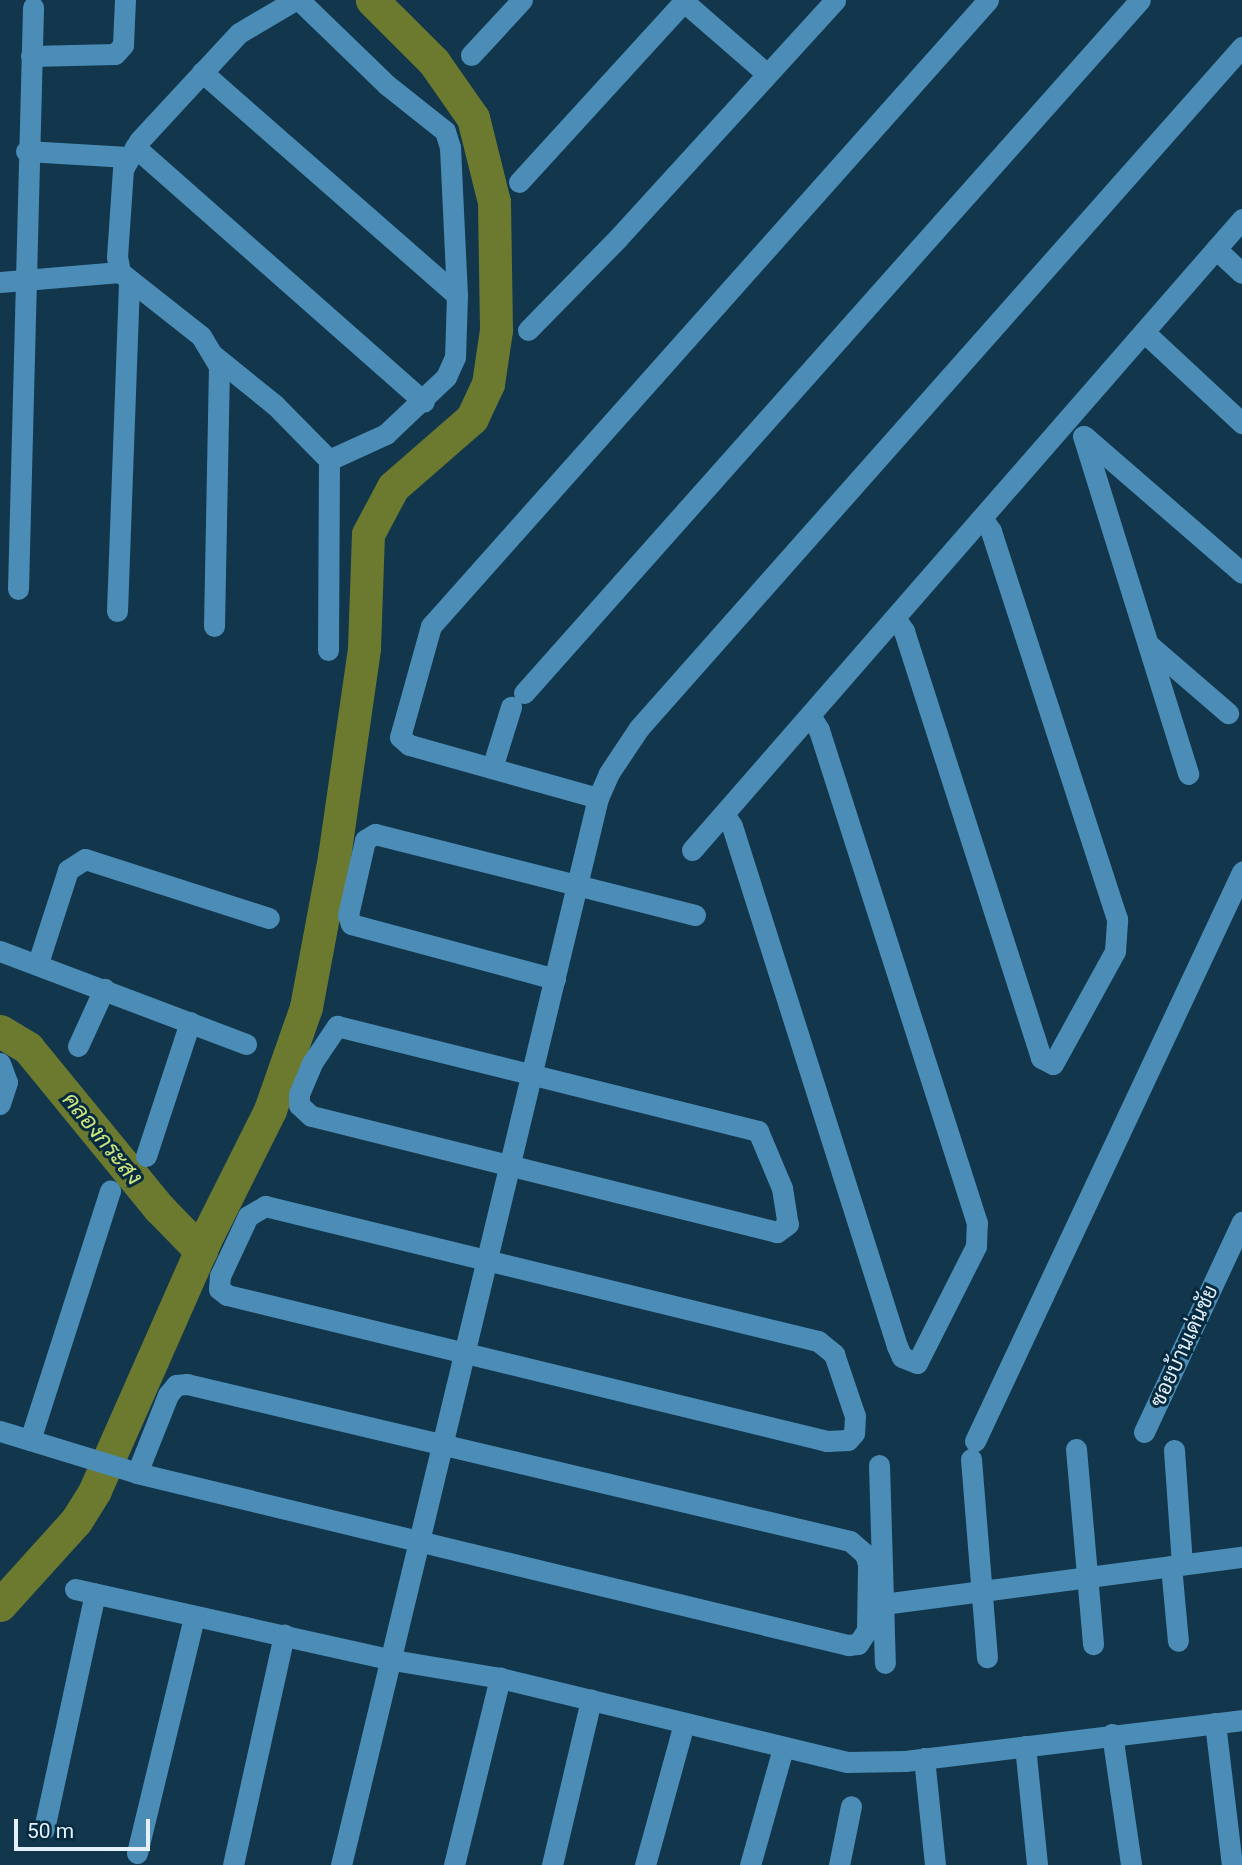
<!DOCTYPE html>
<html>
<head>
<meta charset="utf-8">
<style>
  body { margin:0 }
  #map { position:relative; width:1242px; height:1865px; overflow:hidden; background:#12364b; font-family:Roboto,Sarabun,sans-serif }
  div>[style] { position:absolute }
  .river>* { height:33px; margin:-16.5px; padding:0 16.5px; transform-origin:16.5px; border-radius:16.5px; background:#6c7a30 }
  .minor>* { height:21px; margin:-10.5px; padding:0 10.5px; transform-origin:10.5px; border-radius:10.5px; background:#4b8db7 }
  span { translate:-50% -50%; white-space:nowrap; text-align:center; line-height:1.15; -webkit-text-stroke:6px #062b40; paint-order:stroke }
  .street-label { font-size:21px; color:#e4f1fa }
  .water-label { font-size:23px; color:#cfe57e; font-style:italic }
  .scale { position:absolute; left:14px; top:1819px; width:136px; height:32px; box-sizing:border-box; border:4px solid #e4f1fa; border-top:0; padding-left:9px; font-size:21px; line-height:24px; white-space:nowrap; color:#e4f1fa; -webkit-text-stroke:5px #062b40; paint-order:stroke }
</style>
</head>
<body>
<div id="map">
  <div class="river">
    <div style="left:0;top:1031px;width:33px;rotate:31deg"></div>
    <div style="left:28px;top:1048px;width:207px;rotate:50.7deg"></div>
    <div style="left:159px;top:1208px;width:60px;rotate:45.7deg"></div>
    <div style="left:0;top:1605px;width:113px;rotate:-47.9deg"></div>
    <div style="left:76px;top:1521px;width:36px;rotate:-58deg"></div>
    <div style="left:95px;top:1490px;width:282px;rotate:-66.2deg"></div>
    <div style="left:209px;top:1232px;width:136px;rotate:-63.4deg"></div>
    <div style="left:270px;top:1110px;width:109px;rotate:-70.7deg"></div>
    <div style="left:306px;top:1007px;width:153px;rotate:-79.4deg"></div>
    <div style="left:334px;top:857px;width:211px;rotate:-81.8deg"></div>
    <div style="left:364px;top:648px;width:114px;rotate:-88deg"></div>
    <div style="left:368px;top:534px;width:53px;rotate:-62deg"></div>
    <div style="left:393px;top:487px;width:105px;rotate:-41.1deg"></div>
    <div style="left:472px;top:418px;width:38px;rotate:-65deg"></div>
    <div style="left:488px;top:384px;width:55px;rotate:-81.6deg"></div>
    <div style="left:496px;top:330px;width:128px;rotate:-90.9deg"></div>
    <div style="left:494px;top:202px;width:87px;rotate:-104deg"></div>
    <div style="left:473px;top:118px;width:68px;rotate:-124.9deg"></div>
    <div style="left:434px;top:62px;width:88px;rotate:-135deg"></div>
  </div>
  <div class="minor">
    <div style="left:299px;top:0;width:122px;rotate:44deg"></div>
    <div style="left:387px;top:85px;width:74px;rotate:38.4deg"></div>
    <div style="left:445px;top:131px;width:17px;rotate:73deg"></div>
    <div style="left:450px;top:147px;width:148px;rotate:87.3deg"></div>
    <div style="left:682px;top:0;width:111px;rotate:41deg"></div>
    <div style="left:471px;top:55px;width:75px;rotate:-47.2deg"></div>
    <div style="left:31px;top:56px;width:84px;rotate:-1.4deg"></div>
    <div style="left:115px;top:54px;width:12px;rotate:-48deg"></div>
    <div style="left:123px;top:45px;width:45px;rotate:-87.5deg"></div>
    <div style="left:202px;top:72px;width:339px;rotate:41.2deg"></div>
    <div style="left:457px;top:295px;width:62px;rotate:91.8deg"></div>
    <div style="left:455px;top:357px;width:22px;rotate:114deg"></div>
    <div style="left:446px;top:377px;width:83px;rotate:136.5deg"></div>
    <div style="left:386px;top:434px;width:63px;rotate:155.5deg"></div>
    <div style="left:329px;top:460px;width:190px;rotate:90.3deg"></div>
    <div style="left:135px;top:147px;width:385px;rotate:41.4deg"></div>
    <div style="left:26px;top:151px;width:102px;rotate:3.4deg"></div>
    <div style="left:519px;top:182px;width:246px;rotate:-47.6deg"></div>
    <div style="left:1216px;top:249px;width:35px;rotate:43deg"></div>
    <div style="left:0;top:282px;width:120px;rotate:-4.8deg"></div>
    <div style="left:528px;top:330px;width:129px;rotate:-45.6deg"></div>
    <div style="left:618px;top:238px;width:322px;rotate:-47.6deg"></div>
    <div style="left:1144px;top:332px;width:134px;rotate:42.9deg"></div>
    <div style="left:213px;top:355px;width:80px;rotate:38.9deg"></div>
    <div style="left:275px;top:405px;width:77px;rotate:45.5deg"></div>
    <div style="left:1083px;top:436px;width:354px;rotate:72.7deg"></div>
    <div style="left:1084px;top:436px;width:209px;rotate:40.9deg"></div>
    <div style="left:18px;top:589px;width:582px;rotate:-88.52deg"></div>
    <div style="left:117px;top:611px;width:331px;rotate:-87.9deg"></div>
    <div style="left:895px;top:618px;width:16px;rotate:55deg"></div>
    <div style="left:904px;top:631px;width:448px;rotate:72.2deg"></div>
    <div style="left:1041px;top:1058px;width:13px;rotate:27deg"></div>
    <div style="left:1053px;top:1064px;width:129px;rotate:-61.2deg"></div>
    <div style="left:1115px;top:951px;width:32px;rotate:-86deg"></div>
    <div style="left:1117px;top:919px;width:408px;rotate:-108deg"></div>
    <div style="left:991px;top:531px;width:16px;rotate:-125deg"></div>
    <div style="left:214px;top:626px;width:260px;rotate:-88.9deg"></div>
    <div style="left:219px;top:366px;width:35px;rotate:-121deg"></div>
    <div style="left:201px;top:336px;width:103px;rotate:-141.7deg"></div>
    <div style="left:120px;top:272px;width:15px;rotate:-101deg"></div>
    <div style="left:117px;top:257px;width:88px;rotate:-86.1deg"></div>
    <div style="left:123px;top:169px;width:32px;rotate:-60deg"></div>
    <div style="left:139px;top:141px;width:147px;rotate:-47.2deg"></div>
    <div style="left:239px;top:33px;width:65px;rotate:-30.5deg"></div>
    <div style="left:1148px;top:644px;width:106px;rotate:40.8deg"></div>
    <div style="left:524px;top:693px;width:927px;rotate:-48.37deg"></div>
    <div style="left:492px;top:768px;width:64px;rotate:-72.7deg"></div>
    <div style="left:598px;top:798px;width:196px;rotate:-164.3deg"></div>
    <div style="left:409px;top:745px;width:12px;rotate:-138deg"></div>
    <div style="left:400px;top:737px;width:115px;rotate:-74.4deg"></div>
    <div style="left:431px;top:626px;width:838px;rotate:-48.34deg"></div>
    <div style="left:724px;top:814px;width:14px;rotate:56deg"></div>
    <div style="left:732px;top:826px;width:546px;rotate:72.4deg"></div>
    <div style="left:897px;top:1346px;width:12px;rotate:66deg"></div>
    <div style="left:902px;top:1357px;width:16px;rotate:22deg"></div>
    <div style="left:917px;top:1363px;width:131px;rotate:-63.2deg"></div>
    <div style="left:976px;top:1246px;width:23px;rotate:-88deg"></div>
    <div style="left:977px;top:1223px;width:518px;rotate:-107.77deg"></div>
    <div style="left:819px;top:730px;width:17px;rotate:-121deg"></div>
    <div style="left:692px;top:850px;width:837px;rotate:-48.92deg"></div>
    <div style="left:0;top:951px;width:263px;rotate:20.7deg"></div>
    <div style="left:38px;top:963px;width:98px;rotate:-72.1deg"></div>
    <div style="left:68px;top:870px;width:20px;rotate:-33deg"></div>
    <div style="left:85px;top:859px;width:193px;rotate:17.8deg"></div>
    <div style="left:555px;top:979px;width:211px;rotate:-164.9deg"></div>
    <div style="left:351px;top:924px;width:9px;rotate:-108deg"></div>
    <div style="left:348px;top:915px;width:77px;rotate:-77.2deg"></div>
    <div style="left:365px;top:840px;width:12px;rotate:-31deg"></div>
    <div style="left:375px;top:834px;width:330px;rotate:14.2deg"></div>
    <div style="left:337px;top:1026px;width:434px;rotate:14deg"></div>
    <div style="left:758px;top:1131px;width:62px;rotate:67.2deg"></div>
    <div style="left:782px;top:1188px;width:36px;rotate:81deg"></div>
    <div style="left:788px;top:1224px;width:14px;rotate:144deg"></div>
    <div style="left:777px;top:1232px;width:480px;rotate:-166deg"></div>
    <div style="left:311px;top:1116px;width:16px;rotate:-137deg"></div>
    <div style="left:299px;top:1105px;width:11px;rotate:-90deg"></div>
    <div style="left:299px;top:1094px;width:34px;rotate:-67deg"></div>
    <div style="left:312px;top:1063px;width:45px;rotate:-56deg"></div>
    <div style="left:78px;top:1046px;width:63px;rotate:-65.5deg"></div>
    <div style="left:0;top:1063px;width:20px;rotate:70deg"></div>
    <div style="left:7px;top:1082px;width:23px;rotate:108deg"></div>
    <div style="left:146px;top:1156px;width:141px;rotate:-71.8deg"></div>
    <div style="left:265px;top:1206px;width:569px;rotate:13.72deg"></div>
    <div style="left:818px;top:1341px;width:21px;rotate:39deg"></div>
    <div style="left:834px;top:1354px;width:65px;rotate:71.3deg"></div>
    <div style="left:855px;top:1416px;width:17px;rotate:93deg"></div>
    <div style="left:854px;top:1433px;width:9px;rotate:131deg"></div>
    <div style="left:848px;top:1440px;width:21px;rotate:177deg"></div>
    <div style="left:827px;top:1441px;width:618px;rotate:-166.32deg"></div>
    <div style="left:227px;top:1295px;width:10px;rotate:-143deg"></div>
    <div style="left:219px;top:1289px;width:13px;rotate:-86deg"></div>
    <div style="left:220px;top:1276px;width:66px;rotate:-65deg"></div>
    <div style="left:248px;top:1216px;width:20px;rotate:-30deg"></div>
    <div style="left:0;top:1431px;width:143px;rotate:17deg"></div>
    <div style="left:137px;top:1473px;width:732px;rotate:13.6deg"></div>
    <div style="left:848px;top:1645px;width:10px;rotate:-6deg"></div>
    <div style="left:858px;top:1644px;width:17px;rotate:-57deg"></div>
    <div style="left:867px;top:1630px;width:66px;rotate:-89.1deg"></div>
    <div style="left:868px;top:1564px;width:10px;rotate:-107deg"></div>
    <div style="left:865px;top:1554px;width:20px;rotate:-139deg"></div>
    <div style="left:850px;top:1541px;width:681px;rotate:-166.68deg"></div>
    <div style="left:187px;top:1384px;width:11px;rotate:175deg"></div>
    <div style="left:176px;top:1385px;width:13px;rotate:129deg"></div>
    <div style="left:168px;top:1395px;width:84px;rotate:111.7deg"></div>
    <div style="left:1144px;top:1432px;width:232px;rotate:-65deg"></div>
    <div style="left:30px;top:1440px;width:262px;rotate:-72.2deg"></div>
    <div style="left:975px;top:1441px;width:629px;rotate:-64.86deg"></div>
    <div style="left:1076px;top:1449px;width:196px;rotate:85deg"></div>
    <div style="left:1174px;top:1450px;width:114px;rotate:86deg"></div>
    <div style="left:971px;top:1459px;width:199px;rotate:85.4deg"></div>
    <div style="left:879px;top:1465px;width:198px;rotate:88.3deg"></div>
    <div style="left:1171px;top:1566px;width:75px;rotate:84.7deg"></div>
    <div style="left:75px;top:1589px;width:326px;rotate:12.6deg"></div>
    <div style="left:393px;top:1660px;width:109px;rotate:9.5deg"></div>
    <div style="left:500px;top:1678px;width:357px;rotate:13.6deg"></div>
    <div style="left:847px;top:1762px;width:58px;rotate:-1deg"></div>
    <div style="left:905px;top:1761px;width:339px;rotate:-6.9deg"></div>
    <div style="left:883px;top:1604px;width:362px;rotate:-7.5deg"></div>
    <div style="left:1215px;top:1723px;width:143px;rotate:83.2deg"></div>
    <div style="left:1112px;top:1734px;width:132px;rotate:81.7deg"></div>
    <div style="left:1025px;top:1746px;width:120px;rotate:84.2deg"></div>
    <div style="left:924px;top:1758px;width:108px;rotate:84.1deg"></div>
    <div style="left:44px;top:1829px;width:241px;rotate:-77.8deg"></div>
    <div style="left:137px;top:1853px;width:243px;rotate:-76.4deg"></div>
    <div style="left:233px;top:1865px;width:236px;rotate:-77.5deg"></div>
    <div style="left:341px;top:1865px;width:1098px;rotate:-76.46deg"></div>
    <div style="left:598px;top:798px;width:27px;rotate:-66deg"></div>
    <div style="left:609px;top:773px;width:54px;rotate:-56.3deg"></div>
    <div style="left:639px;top:728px;width:910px;rotate:-48.48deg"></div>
    <div style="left:454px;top:1865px;width:193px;rotate:-76.2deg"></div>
    <div style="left:552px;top:1865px;width:170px;rotate:-76.7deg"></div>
    <div style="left:645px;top:1865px;width:147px;rotate:-74.6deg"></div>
    <div style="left:750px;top:1865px;width:122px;rotate:-74.2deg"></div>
    <div style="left:839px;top:1865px;width:60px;rotate:-78.5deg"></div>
  </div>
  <div class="street-label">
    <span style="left:1184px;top:1346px;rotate:-65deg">ซอยบ้านเด่นชัย</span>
  </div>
  <div class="water-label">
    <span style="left:102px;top:1139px;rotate:51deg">คลองกระสง</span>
  </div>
  <div class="scale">50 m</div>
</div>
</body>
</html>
